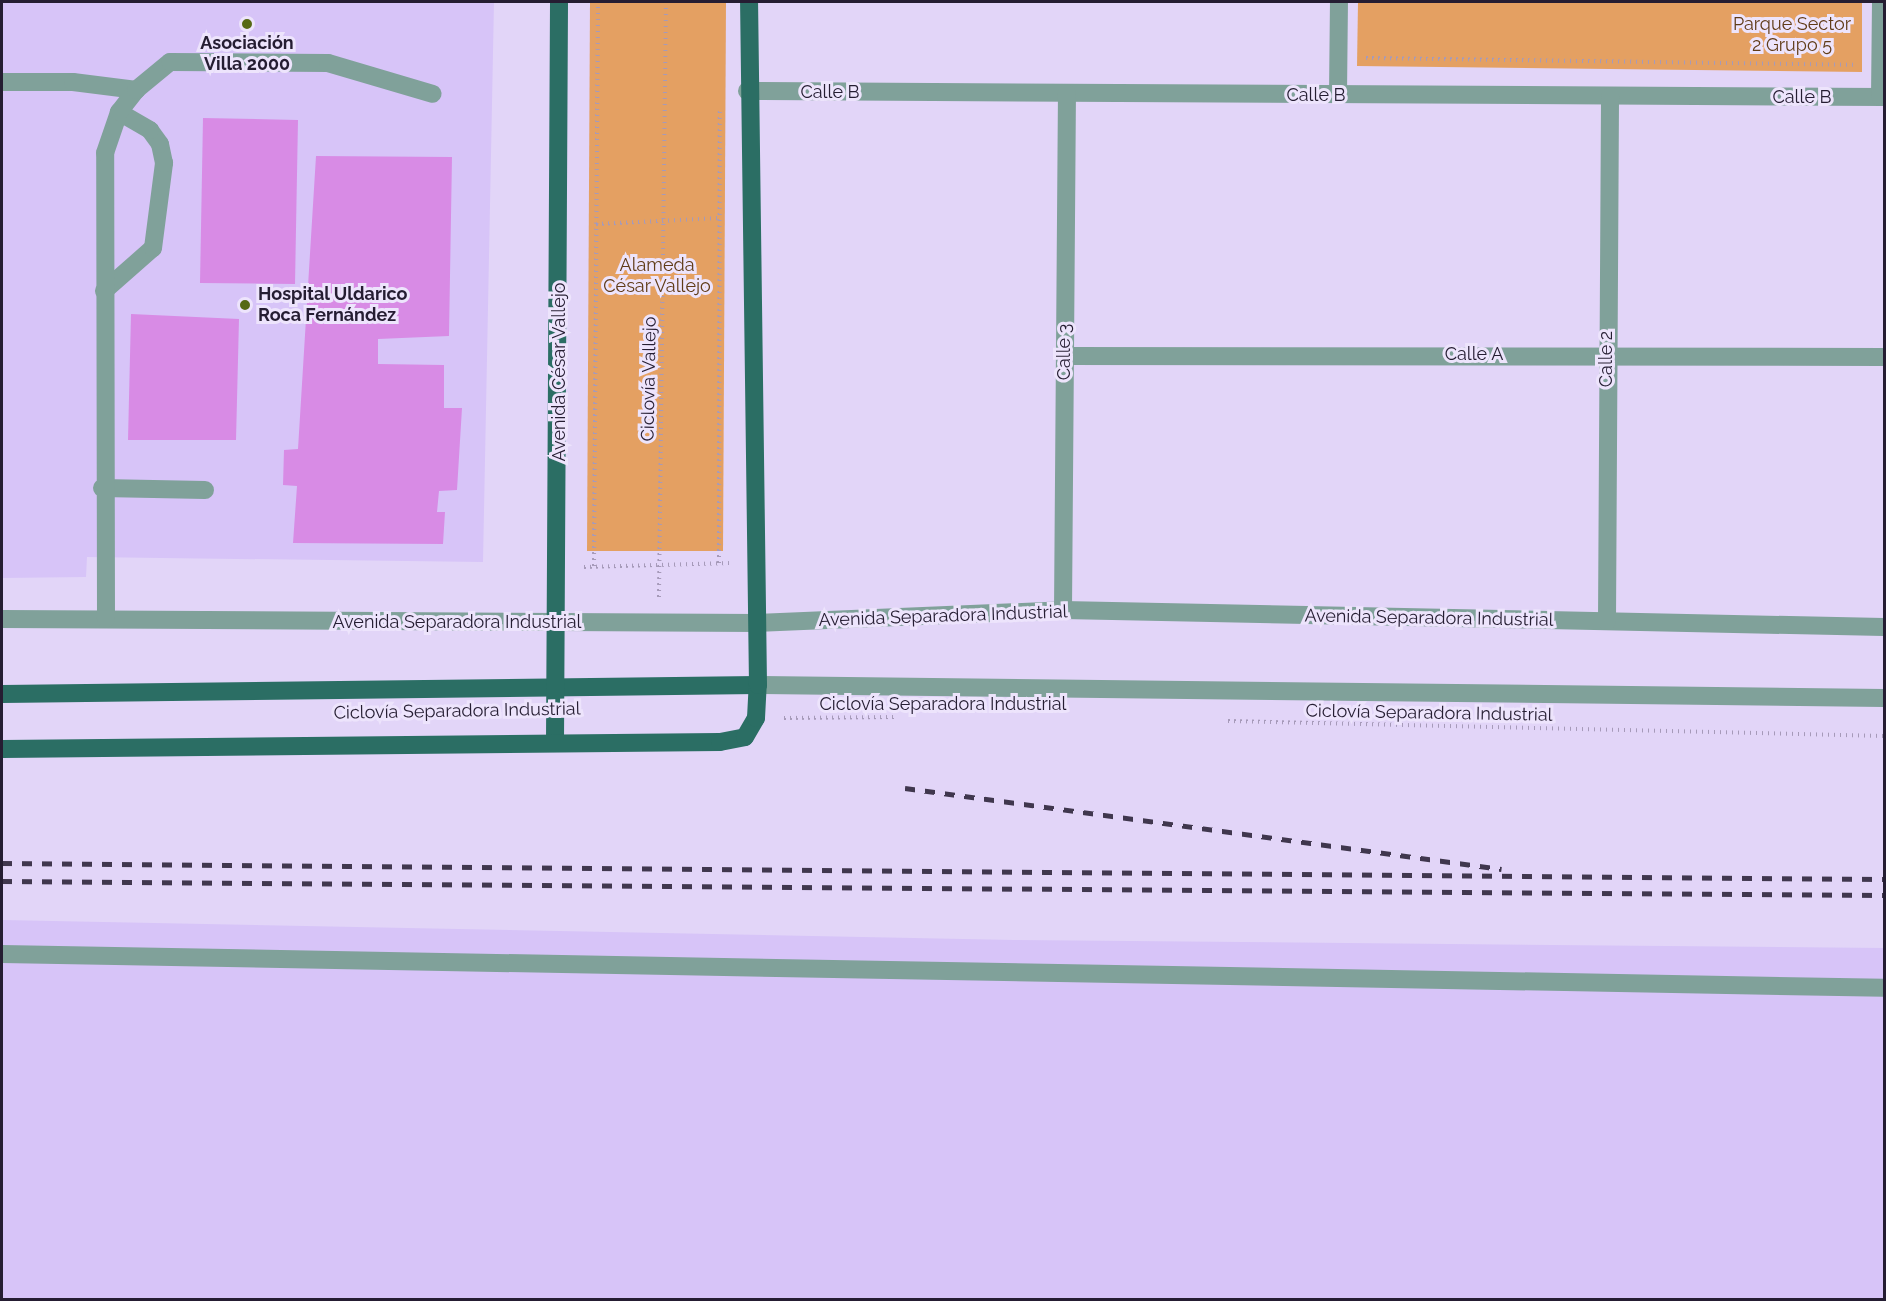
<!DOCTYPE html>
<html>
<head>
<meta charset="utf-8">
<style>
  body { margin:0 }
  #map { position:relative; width:1886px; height:1301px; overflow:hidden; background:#e2d5f8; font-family:Raleway,sans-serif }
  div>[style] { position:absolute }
  .built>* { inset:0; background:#d7c4f8 }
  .green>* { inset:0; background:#e4a062 }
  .building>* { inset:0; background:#d88be5 }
  .path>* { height:4px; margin-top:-2px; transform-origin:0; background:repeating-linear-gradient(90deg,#a69ab9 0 1.5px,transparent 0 6px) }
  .minor>* { height:18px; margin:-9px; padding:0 9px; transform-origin:9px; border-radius:9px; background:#80a19a }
  .major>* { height:18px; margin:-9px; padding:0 9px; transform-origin:9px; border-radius:9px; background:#2b6e64 }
  .rail>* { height:4.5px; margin-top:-2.25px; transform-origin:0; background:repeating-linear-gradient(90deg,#40374e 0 10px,transparent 0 20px) }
  .dots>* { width:16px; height:16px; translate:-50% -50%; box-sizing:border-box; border:3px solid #ede4fc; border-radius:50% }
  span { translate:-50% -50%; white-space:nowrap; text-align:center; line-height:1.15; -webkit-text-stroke:6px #ede4fc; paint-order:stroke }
  .park-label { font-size:18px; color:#603b17 }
  .poi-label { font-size:18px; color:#251d32; font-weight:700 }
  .left { translate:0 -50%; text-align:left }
  .street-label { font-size:18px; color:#251d32 }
  .frame { position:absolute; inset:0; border:3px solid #251d32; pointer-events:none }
</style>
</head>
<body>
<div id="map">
  <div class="built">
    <div style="clip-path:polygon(2px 2px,494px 2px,483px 562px,87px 557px,86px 577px,2px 578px)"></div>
    <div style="clip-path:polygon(2px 920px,1014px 940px,1884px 948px,1884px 1299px,2px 1300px)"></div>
  </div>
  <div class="green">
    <div style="clip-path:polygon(590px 2px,726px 2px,723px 551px,587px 551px)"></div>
    <div style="clip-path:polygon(1358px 2px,1862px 2px,1862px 72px,1357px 66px)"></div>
  </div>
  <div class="building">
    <div style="clip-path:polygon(203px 118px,298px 120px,295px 284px,200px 283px)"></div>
    <div style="clip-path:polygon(316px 156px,452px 157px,449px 336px,378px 339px,378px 364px,444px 365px,444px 408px,462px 408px,457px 490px,439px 491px,437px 512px,445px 512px,443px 544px,293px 543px,297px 486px,283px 485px,284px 450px,298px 449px)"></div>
    <div style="clip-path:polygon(131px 314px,239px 319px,236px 440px,128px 440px)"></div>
  </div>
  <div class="path">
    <div style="left:1366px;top:58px;width:487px;rotate:0.8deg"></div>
    <div style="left:596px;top:224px;width:124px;rotate:-2.8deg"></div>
    <div style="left:719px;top:563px;width:453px;rotate:-89.9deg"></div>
    <div style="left:594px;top:566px;width:564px;rotate:-89.59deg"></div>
    <div style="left:584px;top:567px;width:145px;rotate:-1.6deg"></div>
    <div style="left:659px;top:597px;width:595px;rotate:-89.33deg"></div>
    <div style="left:784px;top:718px;width:110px;rotate:-0.5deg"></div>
    <div style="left:1228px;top:721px;width:656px;rotate:1.31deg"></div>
  </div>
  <div class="minor">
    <div style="left:2px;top:82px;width:71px"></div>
    <div style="left:73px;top:82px;width:64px;rotate:7.2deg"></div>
    <div style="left:747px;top:91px;width:1137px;rotate:0.3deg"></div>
    <div style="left:1338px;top:95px;width:93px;rotate:-89.4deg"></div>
    <div style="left:1880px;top:97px;width:95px;rotate:-89.4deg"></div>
    <div style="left:104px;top:291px;width:65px;rotate:-41.3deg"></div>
    <div style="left:153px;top:248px;width:86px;rotate:-82.6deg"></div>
    <div style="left:164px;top:163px;width:19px;rotate:-102deg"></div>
    <div style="left:160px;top:144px;width:17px;rotate:-126deg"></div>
    <div style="left:150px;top:130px;width:36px;rotate:-150deg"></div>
    <div style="left:1064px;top:356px;width:820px;rotate:0.07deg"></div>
    <div style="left:102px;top:488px;width:103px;rotate:1.1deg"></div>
    <div style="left:1063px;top:610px;width:517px;rotate:-89.56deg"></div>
    <div style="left:2px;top:619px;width:756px;rotate:0.3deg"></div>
    <div style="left:758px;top:623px;width:305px;rotate:-2.4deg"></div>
    <div style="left:1063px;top:610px;width:821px;rotate:1.19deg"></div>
    <div style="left:106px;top:619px;width:466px;rotate:-90.1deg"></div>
    <div style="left:105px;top:153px;width:43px;rotate:-71.1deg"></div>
    <div style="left:119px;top:112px;width:28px;rotate:-52deg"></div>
    <div style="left:136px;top:90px;width:44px;rotate:-39.5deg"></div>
    <div style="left:170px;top:62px;width:158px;rotate:0.4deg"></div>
    <div style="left:328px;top:63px;width:109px;rotate:16.4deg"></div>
    <div style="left:1607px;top:621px;width:525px;rotate:-89.67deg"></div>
    <div style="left:758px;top:685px;width:1126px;rotate:0.66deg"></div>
    <div style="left:2px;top:954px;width:1882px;rotate:1.03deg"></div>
  </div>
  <div class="major">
    <div style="left:2px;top:694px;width:756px;rotate:-0.68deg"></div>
    <div style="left:555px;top:743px;width:741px;rotate:-89.69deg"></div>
    <div style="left:2px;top:749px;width:718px;rotate:-0.56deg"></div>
    <div style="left:720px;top:742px;width:25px;rotate:-11deg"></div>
    <div style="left:745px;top:737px;width:22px;rotate:-60deg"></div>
    <div style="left:756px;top:718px;width:33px;rotate:-87deg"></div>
    <div style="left:758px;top:685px;width:683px;rotate:-90.75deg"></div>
  </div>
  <div class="rail">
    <div style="left:905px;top:788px;width:602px;rotate:7.73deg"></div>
    <div style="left:2px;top:863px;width:1882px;rotate:0.49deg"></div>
    <div style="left:2px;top:881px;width:1882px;rotate:0.43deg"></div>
  </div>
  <div class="dots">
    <div style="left:247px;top:24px;background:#566915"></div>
    <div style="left:245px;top:305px;background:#566915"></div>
  </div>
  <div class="park-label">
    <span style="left:1792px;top:35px">Parque Sector<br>2 Grupo 5</span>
    <span style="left:657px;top:276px">Alameda<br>César Vallejo</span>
  </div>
  <div class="poi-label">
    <span style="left:247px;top:54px">Asociación<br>Villa 2000</span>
    <span class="left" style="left:258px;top:305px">Hospital Uldarico<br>Roca Fernández</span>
  </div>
  <div class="street-label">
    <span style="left:830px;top:92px">Calle B</span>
    <span style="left:1316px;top:95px">Calle B</span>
    <span style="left:1802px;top:97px">Calle B</span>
    <span style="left:1064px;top:352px;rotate:-90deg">Calle 3</span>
    <span style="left:1474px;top:354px">Calle A</span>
    <span style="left:1606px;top:359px;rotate:-90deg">Calle 2</span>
    <span style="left:559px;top:372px;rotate:-90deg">Avenida César Vallejo</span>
    <span style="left:649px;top:379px;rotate:-89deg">Ciclovía Vallejo</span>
    <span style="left:943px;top:616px;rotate:-2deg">Avenida Separadora Industrial</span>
    <span style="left:1429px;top:618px;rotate:1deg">Avenida Separadora Industrial</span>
    <span style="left:457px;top:622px">Avenida Separadora Industrial</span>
    <span style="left:943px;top:704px">Ciclovía Separadora Industrial</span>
    <span style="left:457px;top:711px;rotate:-1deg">Ciclovía Separadora Industrial</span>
    <span style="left:1429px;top:713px;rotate:1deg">Ciclovía Separadora Industrial</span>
  </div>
  <div class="frame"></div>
</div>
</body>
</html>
